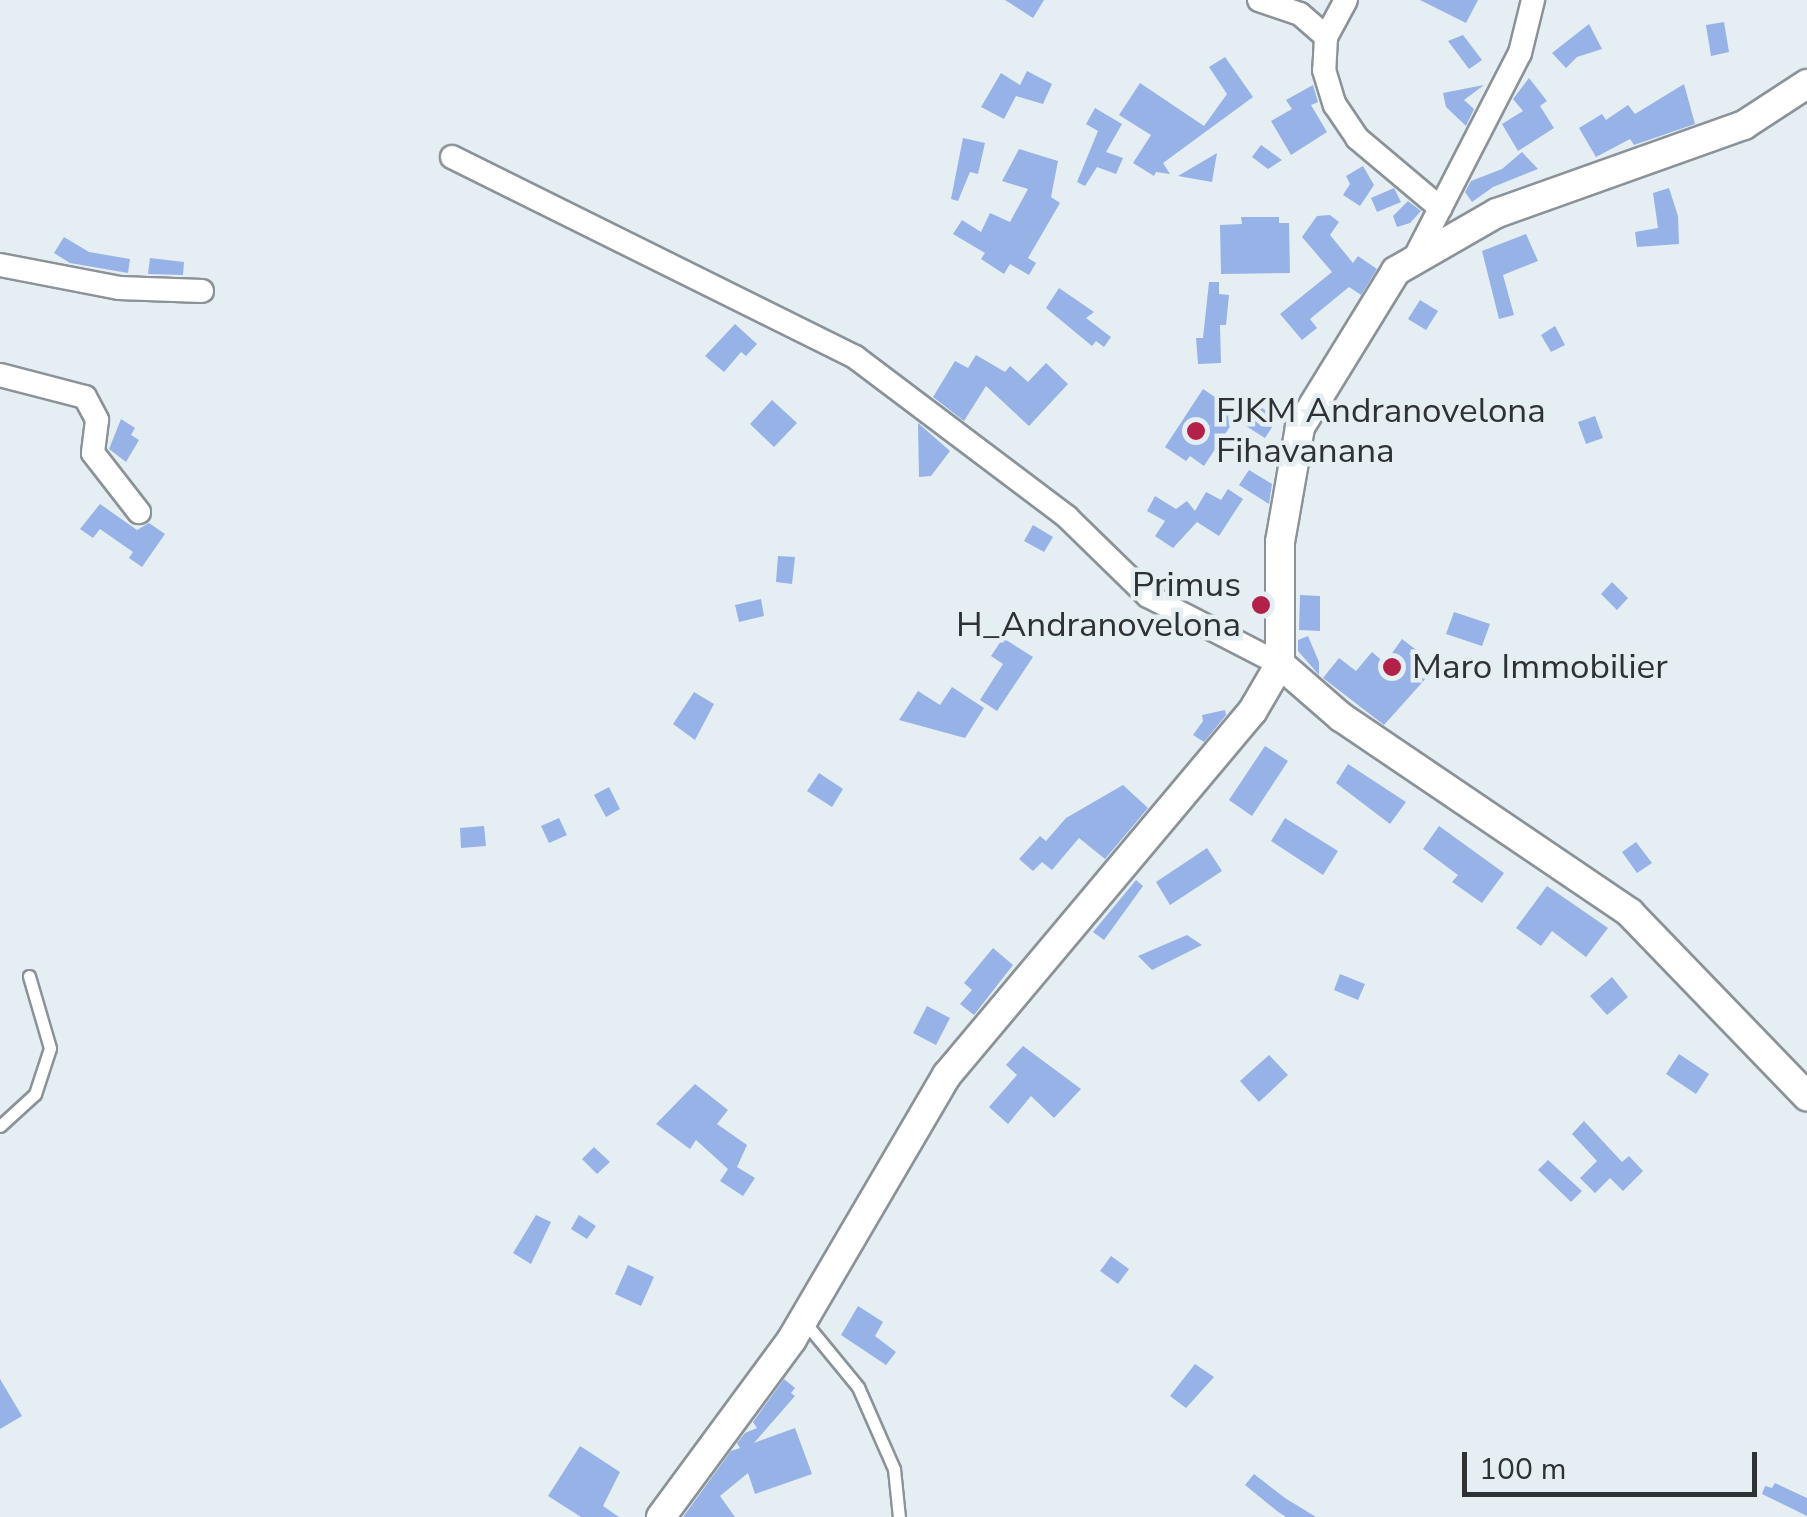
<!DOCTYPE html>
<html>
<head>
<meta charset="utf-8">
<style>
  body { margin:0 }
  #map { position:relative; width:1807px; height:1517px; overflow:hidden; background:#e5eef3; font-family:"Nunito Sans",sans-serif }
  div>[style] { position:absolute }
  .building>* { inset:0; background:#97b2e6 }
  .roads { filter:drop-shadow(2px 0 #8b9399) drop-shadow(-2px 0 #8b9399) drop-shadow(0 2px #8b9399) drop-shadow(0 -2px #8b9399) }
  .service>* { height:11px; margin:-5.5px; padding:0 5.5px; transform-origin:5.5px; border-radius:5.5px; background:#fff }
  .minor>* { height:22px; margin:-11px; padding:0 11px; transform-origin:11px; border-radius:11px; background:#fff }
  .tertiary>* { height:28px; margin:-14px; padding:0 14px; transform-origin:14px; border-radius:14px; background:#fff }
  .dots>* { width:28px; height:28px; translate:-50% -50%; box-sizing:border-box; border:5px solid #e5eef3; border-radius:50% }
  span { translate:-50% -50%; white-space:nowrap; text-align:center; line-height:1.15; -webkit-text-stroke:9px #e5eef3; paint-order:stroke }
  .poi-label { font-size:35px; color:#2f3234 }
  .left { translate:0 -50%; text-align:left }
  .right { translate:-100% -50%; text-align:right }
  .scale { position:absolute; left:1462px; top:1452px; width:295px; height:45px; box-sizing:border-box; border:5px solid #2f3234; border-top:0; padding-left:12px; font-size:30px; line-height:35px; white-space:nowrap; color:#2f3234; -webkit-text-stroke:8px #e5eef3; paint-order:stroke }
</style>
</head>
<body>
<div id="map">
  <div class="building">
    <div style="clip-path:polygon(1005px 0,1044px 0,1033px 18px)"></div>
    <div style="clip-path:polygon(1420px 0,1478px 0,1466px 23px)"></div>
    <div style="clip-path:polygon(1724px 22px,1729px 52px,1711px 56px,1706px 25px)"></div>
    <div style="clip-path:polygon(1589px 24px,1602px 49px,1577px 57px,1566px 68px,1552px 53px)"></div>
    <div style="clip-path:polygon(1463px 35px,1482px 60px,1469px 69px,1448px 41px)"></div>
    <div style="clip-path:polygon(1225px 57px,1253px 97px,1163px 163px,1170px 174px,1156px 172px,1154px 176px,1133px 163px,1151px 135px,1119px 115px,1140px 83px,1204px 126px,1227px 94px,1209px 67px)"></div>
    <div style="clip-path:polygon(1027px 71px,1052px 84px,1043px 104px,1016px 96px,1004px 119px,981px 107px,1001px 73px,1020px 85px)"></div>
    <div style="clip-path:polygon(1529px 78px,1547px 101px,1540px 106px,1554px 128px,1518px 151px,1502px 124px,1523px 111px,1513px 99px)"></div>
    <div style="clip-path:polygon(1684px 84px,1695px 124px,1634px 145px,1630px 139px,1596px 157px,1579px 128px,1602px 114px,1606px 120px,1628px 105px,1635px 114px)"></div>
    <div style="clip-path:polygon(1313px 85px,1318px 102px,1311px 105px,1327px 132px,1291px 155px,1271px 121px,1292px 109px,1286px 100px)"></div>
    <div style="clip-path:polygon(1484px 85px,1464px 100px,1474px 109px,1466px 126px,1446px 107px,1443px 93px)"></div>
    <div style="clip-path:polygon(1095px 108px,1122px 124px,1106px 152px,1123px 158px,1116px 174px,1097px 167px,1085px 186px,1077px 182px,1098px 131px,1086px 124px)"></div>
    <div style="clip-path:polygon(963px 138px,985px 143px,978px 174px,970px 172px,958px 201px,951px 199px)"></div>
    <div style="clip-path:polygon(1261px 145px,1282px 160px,1268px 169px,1252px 157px)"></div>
    <div style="clip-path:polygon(1019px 149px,1058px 161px,1051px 197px,1060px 203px,1028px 258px,1036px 263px,1029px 275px,1010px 264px,1004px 274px,981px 259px,985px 253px,953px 234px,962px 220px,981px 232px,990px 213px,1010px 222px,1028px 189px,1002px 181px)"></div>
    <div style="clip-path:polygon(1522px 152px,1538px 169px,1493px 187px,1472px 202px,1465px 192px,1471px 181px,1502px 169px)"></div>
    <div style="clip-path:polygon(1217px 153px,1212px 182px,1178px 176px)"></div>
    <div style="clip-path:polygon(1363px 166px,1374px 185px,1360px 206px,1343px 195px,1350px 184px,1346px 176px)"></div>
    <div style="clip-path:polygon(1394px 188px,1401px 202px,1377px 212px,1371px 198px)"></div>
    <div style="clip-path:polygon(1669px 188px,1678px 216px,1679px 244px,1637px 247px,1635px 232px,1658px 228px,1653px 193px)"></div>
    <div style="clip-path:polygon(1408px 201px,1421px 211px,1410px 223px,1397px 227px,1393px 216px)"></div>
    <div style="clip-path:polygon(1330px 215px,1339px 222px,1330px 235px,1353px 263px,1358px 256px,1377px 269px,1361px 295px,1349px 287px,1310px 319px,1317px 328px,1302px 340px,1280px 314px,1332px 272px,1302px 237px,1317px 216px)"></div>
    <div style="clip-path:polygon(1241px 217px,1279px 217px,1279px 223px,1289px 223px,1290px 273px,1221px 274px,1220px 225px,1242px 224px)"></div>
    <div style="clip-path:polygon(1526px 234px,1538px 261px,1503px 275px,1514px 315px,1499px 319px,1482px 251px)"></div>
    <div style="clip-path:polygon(64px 237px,89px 252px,130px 259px,128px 273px,70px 263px,54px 253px)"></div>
    <div style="clip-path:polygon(150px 258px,184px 262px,183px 275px,148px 274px)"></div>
    <div style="clip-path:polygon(1209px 282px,1219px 282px,1219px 294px,1229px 295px,1226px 325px,1220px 325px,1221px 363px,1198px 364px,1196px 338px,1203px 338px)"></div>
    <div style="clip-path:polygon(1059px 288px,1094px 312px,1086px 318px,1111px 337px,1104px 347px,1096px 341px,1092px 346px,1046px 308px)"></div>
    <div style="clip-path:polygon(1420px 300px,1438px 311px,1426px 330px,1408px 319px)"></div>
    <div style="clip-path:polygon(735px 324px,757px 344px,746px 356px,741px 352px,724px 372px,705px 356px)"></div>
    <div style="clip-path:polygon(1555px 326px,1565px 345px,1551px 352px,1541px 335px)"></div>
    <div style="clip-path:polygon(976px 355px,1005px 372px,1010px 366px,1028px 382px,1046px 363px,1068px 384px,1029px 426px,986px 386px,964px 421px,933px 397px,955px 361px,968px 368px)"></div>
    <div style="clip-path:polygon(1203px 389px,1239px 413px,1204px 466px,1190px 456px,1186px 461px,1165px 447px)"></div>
    <div style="clip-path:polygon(772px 400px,797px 423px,774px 447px,750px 424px)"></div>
    <div style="clip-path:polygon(1254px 403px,1278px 418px,1265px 438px,1241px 423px)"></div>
    <div style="clip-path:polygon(1595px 416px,1603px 438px,1586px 444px,1578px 422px)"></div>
    <div style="clip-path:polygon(121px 419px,135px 428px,131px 435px,139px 440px,126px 462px,109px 449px)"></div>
    <div style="clip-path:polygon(918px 423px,950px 451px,931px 476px,919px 477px)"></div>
    <div style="clip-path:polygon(1249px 470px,1272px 484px,1269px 504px,1239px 485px)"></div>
    <div style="clip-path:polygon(1228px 489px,1243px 499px,1219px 536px,1197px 522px,1173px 548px,1155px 536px,1165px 521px,1147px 511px,1155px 496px,1176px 509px,1187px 501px,1195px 511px,1206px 492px,1221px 500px)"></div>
    <div style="clip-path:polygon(100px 504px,137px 530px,149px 523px,165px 534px,142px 567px,129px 558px,133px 552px,100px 529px,93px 538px,80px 529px)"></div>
    <div style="clip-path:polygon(1033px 525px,1053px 537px,1044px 552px,1024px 541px)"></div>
    <div style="clip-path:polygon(778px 556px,795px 557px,792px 584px,776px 582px)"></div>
    <div style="clip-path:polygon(1173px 573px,1192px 585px,1184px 598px,1164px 586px)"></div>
    <div style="clip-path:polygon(1612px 582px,1628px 598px,1617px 610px,1601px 594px)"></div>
    <div style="clip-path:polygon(1300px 595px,1320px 596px,1320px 631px,1299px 630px)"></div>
    <div style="clip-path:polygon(761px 599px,764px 616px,739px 622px,735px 605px)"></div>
    <div style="clip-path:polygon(1454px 612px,1490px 624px,1482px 646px,1446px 634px)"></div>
    <div style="clip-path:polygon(1308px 636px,1319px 662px,1319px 675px,1298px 651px,1298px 640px)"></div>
    <div style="clip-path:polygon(1003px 638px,1033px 657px,997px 711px,980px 700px,1003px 664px,991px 656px)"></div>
    <div style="clip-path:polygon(1402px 639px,1419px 652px,1411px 664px,1427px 677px,1384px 725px,1323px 678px,1339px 658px,1356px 671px,1372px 652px,1385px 663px)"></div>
    <div style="clip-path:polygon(952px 687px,984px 708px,965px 738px,899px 720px,918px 691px,940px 705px)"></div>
    <div style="clip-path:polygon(694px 692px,714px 704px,695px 740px,673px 724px)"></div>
    <div style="clip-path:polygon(1225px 710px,1226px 715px,1204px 742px,1193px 735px,1203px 721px,1202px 715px)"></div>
    <div style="clip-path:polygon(1265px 746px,1288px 761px,1252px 816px,1229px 800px)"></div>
    <div style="clip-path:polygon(1348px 764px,1406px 802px,1390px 824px,1336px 783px)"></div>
    <div style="clip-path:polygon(819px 773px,843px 789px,832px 807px,807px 791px)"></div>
    <div style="clip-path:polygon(1123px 785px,1148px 808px,1105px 859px,1079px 838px,1052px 870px,1042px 862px,1033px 871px,1019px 859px,1040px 836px,1046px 841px,1066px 818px)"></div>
    <div style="clip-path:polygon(609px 787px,620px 809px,606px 817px,594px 795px)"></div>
    <div style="clip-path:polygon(559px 818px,567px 835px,549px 843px,541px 826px)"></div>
    <div style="clip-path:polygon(1285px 818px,1338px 851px,1323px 875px,1271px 841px)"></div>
    <div style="clip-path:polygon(484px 826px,486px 846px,461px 848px,460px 828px)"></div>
    <div style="clip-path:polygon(1439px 826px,1504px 873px,1482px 903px,1452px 882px,1458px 875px,1423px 849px)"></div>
    <div style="clip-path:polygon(1636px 842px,1652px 863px,1637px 873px,1622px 852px)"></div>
    <div style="clip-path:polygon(1207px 848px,1222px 871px,1170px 905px,1156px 882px)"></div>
    <div style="clip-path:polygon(1136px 880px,1143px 886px,1104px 940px,1093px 932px)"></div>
    <div style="clip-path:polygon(1547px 886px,1608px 928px,1586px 957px,1552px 931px,1541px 946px,1516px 928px)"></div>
    <div style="clip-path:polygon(1187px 935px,1202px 945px,1152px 970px,1138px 956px)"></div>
    <div style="clip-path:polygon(993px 948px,1013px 965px,974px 1015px,960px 1004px,972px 990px,964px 983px)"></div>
    <div style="clip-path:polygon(1340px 974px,1365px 984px,1358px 1000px,1334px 990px)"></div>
    <div style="clip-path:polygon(1612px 977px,1628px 997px,1607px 1015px,1590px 996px)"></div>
    <div style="clip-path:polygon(927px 1006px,950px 1018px,936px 1045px,913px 1033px)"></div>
    <div style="clip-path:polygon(1023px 1046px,1081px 1089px,1054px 1118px,1031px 1096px,1008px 1124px,989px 1107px,1017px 1075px,1006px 1065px)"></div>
    <div style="clip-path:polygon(1679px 1054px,1709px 1074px,1696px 1094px,1666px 1074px)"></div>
    <div style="clip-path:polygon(1269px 1055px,1288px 1075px,1259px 1102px,1240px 1081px)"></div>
    <div style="clip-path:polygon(695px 1084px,728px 1110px,717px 1124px,747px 1145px,737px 1167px,755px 1178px,743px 1196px,720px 1181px,728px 1169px,696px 1140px,690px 1149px,656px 1124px)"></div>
    <div style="clip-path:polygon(1584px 1121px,1622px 1162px,1629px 1156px,1643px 1171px,1623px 1191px,1610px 1178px,1595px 1193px,1580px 1178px,1597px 1161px,1572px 1134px)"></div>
    <div style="clip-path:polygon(594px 1147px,610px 1162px,597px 1174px,582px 1159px)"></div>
    <div style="clip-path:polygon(1548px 1160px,1582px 1191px,1571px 1202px,1538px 1170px)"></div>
    <div style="clip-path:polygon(536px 1215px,551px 1222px,531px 1264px,513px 1253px)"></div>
    <div style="clip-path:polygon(579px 1215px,596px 1226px,587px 1239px,571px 1229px)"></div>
    <div style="clip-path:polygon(1111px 1256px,1129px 1269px,1118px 1284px,1100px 1271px)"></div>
    <div style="clip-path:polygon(628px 1265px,654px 1277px,641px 1306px,615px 1294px)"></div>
    <div style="clip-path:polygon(858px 1306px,883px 1322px,875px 1336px,896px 1352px,886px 1365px,841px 1335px)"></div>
    <div style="clip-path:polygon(1195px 1364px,1214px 1377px,1186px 1408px,1170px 1396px)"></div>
    <div style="clip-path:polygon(0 1379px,22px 1416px,0 1429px)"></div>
    <div style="clip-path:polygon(784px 1379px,795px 1388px,791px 1393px,795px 1396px,754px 1443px,795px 1428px,812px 1474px,755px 1494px,748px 1473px,720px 1496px,735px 1517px,683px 1517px,731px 1451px,740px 1448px,737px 1443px,745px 1433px,757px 1428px,753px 1422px)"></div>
    <div style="clip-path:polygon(580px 1446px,620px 1472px,603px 1506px,619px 1517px,581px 1517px,548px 1496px)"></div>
    <div style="clip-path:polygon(1254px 1474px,1285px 1498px,1316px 1517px,1286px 1517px,1277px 1511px,1245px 1485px)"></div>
    <div style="clip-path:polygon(1775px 1483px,1807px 1498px,1807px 1516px,1762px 1494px,1765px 1486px,1772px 1488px)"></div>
  </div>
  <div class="roads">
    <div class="service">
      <div style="left:0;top:1126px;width:47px;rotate:-42.4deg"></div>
      <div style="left:35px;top:1094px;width:48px;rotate:-71.9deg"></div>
      <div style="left:50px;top:1048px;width:75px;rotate:-106.3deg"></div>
      <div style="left:803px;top:1320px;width:87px;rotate:50.6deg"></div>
      <div style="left:858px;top:1387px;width:90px;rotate:66.3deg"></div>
      <div style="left:894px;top:1469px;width:48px;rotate:84.1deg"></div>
    </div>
    <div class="minor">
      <div style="left:1259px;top:0;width:43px;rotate:18.9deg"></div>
      <div style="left:1300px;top:14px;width:35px;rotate:41deg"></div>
      <div style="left:1346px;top:0;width:42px;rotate:118.4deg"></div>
      <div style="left:1326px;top:37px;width:33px;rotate:93deg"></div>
      <div style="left:1324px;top:70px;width:37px;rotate:73deg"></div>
      <div style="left:1335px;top:105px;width:40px;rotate:56deg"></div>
      <div style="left:1357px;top:138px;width:109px;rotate:40.1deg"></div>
      <div style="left:452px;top:157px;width:450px;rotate:26.4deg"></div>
      <div style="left:855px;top:357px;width:266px;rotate:37deg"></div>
      <div style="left:1067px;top:517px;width:113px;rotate:44.3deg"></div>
      <div style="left:1148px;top:596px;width:148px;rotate:27.3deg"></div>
      <div style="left:1413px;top:261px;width:234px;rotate:-62.8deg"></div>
      <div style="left:1520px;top:53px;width:55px;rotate:-76.2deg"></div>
      <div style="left:0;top:265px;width:121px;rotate:10.9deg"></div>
      <div style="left:119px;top:288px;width:83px;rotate:2.1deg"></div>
      <div style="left:0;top:375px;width:88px;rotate:14.5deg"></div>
      <div style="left:85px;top:397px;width:26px;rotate:62deg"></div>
      <div style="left:97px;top:420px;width:33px;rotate:97deg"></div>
      <div style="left:93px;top:453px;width:75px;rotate:52.1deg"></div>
    </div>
    <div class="tertiary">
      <div style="left:1280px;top:664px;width:81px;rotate:41deg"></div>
      <div style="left:1341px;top:717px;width:349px;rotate:34.1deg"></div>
      <div style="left:1630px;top:913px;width:255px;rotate:46deg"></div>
      <div style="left:661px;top:1517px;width:221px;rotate:-53.6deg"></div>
      <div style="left:792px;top:1339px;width:306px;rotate:-59.6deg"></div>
      <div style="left:947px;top:1075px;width:474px;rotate:-50deg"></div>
      <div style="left:1252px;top:712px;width:56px;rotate:-59.7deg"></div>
      <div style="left:1280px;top:664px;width:122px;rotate:-90deg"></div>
      <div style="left:1280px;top:542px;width:117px;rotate:-80.1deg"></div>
      <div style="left:1300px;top:427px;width:183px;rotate:-58.4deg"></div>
      <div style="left:1396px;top:271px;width:116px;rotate:-29.9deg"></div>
      <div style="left:1497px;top:213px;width:262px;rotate:-19.6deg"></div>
      <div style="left:1744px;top:125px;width:75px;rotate:-33.1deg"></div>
    </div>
  </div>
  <div class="dots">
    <div style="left:1196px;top:431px;background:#b32148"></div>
    <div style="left:1261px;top:605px;background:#b32148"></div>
    <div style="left:1392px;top:667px;background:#b32148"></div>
  </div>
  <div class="poi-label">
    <span class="left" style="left:1216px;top:431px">FJKM Andranovelona<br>Fihavanana</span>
    <span class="right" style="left:1241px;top:605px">Primus<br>H_Andranovelona</span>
    <span class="left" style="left:1412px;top:667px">Maro Immobilier</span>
  </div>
  <div class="scale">100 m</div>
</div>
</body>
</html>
